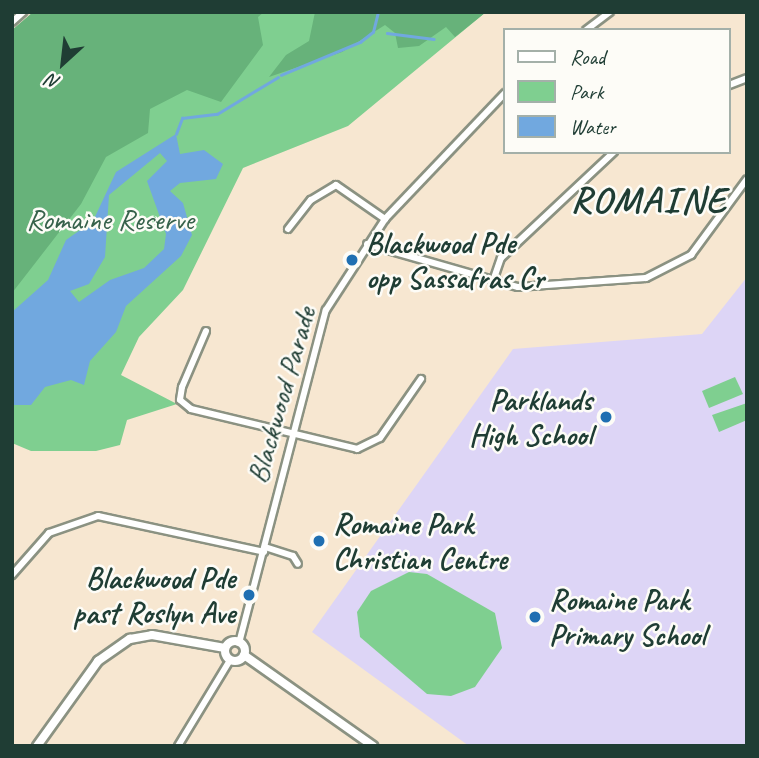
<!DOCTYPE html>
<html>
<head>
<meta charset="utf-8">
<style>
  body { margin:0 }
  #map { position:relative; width:759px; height:758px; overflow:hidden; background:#f7e7d1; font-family:Caveat,sans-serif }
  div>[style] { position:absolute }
  .built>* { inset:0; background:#ddd5f6 }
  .green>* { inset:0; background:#7fcf90 }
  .forest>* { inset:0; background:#67b27a }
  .water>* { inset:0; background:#71a8df }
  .stream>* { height:2.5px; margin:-1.25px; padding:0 1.25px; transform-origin:1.25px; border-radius:1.25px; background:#71a8df }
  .roads { filter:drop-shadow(2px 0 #8b9282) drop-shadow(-2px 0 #8b9282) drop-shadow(0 2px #8b9282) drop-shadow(0 -2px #8b9282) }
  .minor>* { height:6px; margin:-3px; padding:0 3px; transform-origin:3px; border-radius:3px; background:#fff }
  .tertiary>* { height:8px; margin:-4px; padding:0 4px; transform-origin:4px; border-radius:4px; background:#fff }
  .tertiary>.ring { margin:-4px; padding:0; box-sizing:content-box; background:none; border:8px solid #fff; border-radius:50% }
  .dots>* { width:19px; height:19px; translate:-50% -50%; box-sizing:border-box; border:4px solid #fdfcf7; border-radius:50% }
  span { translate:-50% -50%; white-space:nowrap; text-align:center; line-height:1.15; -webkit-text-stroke:5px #fdfcf7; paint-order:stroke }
  .park-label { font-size:30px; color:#37624b }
  .poi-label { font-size:30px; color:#1f3d34; font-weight:700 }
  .left { translate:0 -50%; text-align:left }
  .right { translate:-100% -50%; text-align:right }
  .street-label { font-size:30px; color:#1f3d34 }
  .district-label { font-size:37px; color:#1f3d34; font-weight:700; letter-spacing:2px }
  .frame { position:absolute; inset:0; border:14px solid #1f3d34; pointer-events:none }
  .legend { position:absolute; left:503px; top:28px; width:228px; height:126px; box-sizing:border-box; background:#fdfcf7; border:2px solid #a4b0a9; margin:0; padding:9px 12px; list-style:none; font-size:21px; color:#1f3d34 }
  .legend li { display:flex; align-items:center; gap:14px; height:35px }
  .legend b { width:35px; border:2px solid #a4b0a9 }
  .north { position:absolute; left:28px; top:28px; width:70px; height:70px; -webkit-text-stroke:5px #fdfcf7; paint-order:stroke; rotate:207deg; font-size:19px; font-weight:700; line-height:28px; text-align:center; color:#1f3d34 }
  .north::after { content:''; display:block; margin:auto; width:24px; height:32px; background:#1f3d34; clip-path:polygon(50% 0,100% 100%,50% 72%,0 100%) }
</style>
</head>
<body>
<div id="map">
  <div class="built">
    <div style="clip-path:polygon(747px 277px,747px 746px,469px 746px,312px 632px,513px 349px,702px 334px)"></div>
  </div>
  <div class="green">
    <div style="clip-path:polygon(222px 12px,486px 12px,348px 126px,243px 168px,183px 290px,139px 337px,121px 375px,177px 404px,127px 420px,120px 445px,96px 451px,31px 451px,12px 443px,12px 185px)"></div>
    <div style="clip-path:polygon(735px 377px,743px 394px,709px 408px,702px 391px)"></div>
    <div style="clip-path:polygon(747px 403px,747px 420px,719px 432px,712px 415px)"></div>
    <div style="clip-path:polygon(409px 572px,427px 574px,495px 613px,502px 648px,475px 687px,451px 696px,427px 694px,360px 637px,357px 612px,371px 591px)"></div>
  </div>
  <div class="forest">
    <div style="clip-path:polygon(33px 12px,264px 12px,258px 17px,263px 45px,221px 102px,187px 90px,150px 109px,148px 133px,106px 157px,81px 204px,12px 293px,12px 30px)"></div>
    <div style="clip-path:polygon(315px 12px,486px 12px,455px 37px,446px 27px,419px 46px,398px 48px,395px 33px,385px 25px,342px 52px,269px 77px,286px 55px,309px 41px)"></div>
  </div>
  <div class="water">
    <div style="clip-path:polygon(evenodd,176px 134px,180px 154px,204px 150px,223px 164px,216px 179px,180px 183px,170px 191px,183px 203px,192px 235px,181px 256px,126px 306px,116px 332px,90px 361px,84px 385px,71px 380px,45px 387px,31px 405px,12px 405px,12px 312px,48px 280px,66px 240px,93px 221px,116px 172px,176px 134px,160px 153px,167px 161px,147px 181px,166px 234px,164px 249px,144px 268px,110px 280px,79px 302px,70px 291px,89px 284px,105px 257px,109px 195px,160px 153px)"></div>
  </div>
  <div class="stream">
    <div style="left:387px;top:33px;width:47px;rotate:7.3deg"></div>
    <div style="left:281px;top:75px;width:86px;rotate:-22.7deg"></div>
    <div style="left:360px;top:42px;width:16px;rotate:-38deg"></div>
    <div style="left:373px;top:32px;width:21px;rotate:-76deg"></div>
    <div style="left:176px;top:134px;width:17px;rotate:-69deg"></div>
    <div style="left:182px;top:118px;width:35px;rotate:-7deg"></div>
    <div style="left:217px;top:114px;width:71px;rotate:-31.2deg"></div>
  </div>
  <div class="roads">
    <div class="minor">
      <div style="left:12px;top:22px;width:15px;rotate:-42deg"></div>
      <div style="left:586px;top:30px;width:30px;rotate:-37deg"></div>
      <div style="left:729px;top:85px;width:19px;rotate:-21deg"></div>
      <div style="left:288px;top:229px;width:37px;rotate:-52deg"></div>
      <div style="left:311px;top:200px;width:29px;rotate:-31deg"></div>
      <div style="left:336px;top:185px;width:60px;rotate:34.8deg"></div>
      <div style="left:367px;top:244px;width:157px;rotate:15.9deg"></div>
      <div style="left:518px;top:287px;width:128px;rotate:-4deg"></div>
      <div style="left:646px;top:278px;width:51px;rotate:-27.1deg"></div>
      <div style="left:691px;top:255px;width:94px;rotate:-53.6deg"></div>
      <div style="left:493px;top:281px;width:24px;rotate:-71deg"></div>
      <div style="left:501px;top:258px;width:155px;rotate:-43.2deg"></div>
      <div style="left:206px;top:331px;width:61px;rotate:113.2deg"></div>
      <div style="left:182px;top:387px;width:13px;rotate:99deg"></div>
      <div style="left:180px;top:400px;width:14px;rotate:39deg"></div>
      <div style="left:191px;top:409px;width:171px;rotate:13.5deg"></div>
      <div style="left:357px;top:449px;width:25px;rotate:-26deg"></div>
      <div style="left:380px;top:438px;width:72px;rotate:-55.2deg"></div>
      <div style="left:265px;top:547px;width:29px;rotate:18deg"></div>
      <div style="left:293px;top:556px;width:9px;rotate:58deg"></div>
      <div style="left:12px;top:575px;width:56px;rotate:-48.6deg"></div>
      <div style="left:49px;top:533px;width:52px;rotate:-19.1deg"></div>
      <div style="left:98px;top:516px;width:170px;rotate:12.2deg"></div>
      <div style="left:239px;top:643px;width:344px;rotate:-75.4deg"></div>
      <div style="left:326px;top:310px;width:108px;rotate:-57deg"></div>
      <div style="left:385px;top:219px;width:174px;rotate:-46.4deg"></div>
      <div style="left:178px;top:746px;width:100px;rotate:-58.8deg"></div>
    </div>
    <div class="tertiary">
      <div class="ring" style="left:225px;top:641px;width:12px;height:12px"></div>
      <div style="left:244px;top:655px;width:158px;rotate:35.2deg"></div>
      <div style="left:37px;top:746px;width:105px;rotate:-54.3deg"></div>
      <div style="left:98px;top:661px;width:39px;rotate:-35deg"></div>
      <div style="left:130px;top:639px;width:22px;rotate:-10deg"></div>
      <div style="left:152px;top:635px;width:74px;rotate:10.1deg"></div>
    </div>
  </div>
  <div class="dots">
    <div style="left:352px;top:260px;background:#1f6fb2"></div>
    <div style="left:606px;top:417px;background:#1f6fb2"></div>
    <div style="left:319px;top:541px;background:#1f6fb2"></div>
    <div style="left:249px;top:595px;background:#1f6fb2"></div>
    <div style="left:535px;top:617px;background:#1f6fb2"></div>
  </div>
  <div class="park-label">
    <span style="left:110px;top:219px">Romaine Reserve</span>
  </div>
  <div class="poi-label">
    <span class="left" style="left:366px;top:260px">Blackwood Pde<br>opp Sassafras Cr</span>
    <span class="right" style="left:592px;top:417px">Parklands<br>High School</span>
    <span class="left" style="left:333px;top:541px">Romaine Park<br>Christian Centre</span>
    <span class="right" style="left:235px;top:595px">Blackwood Pde<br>past Roslyn Ave</span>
    <span class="left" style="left:549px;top:617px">Romaine Park<br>Primary School</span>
  </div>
  <div class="street-label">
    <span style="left:281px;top:395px;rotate:-74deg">Blackwood Parade</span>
  </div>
  <div class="district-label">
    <span style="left:649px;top:200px">ROMAINE</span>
  </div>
  <div class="frame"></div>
  <ul class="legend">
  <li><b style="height:9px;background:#fff"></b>Road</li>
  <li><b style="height:19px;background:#7fcf90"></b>Park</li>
  <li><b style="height:19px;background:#71a8df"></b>Water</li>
  </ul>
  <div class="north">N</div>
</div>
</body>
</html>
